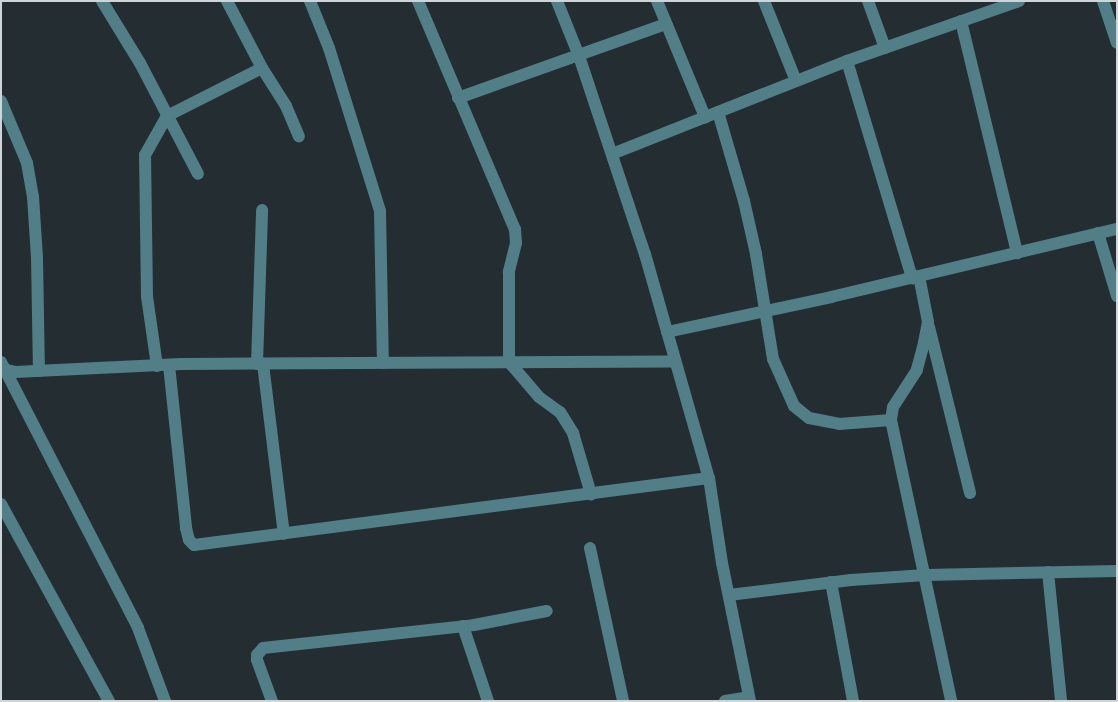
<!DOCTYPE html>
<html>
<head>
<meta charset="utf-8">
<style>
  body { margin:0 }
  #map { position:relative; width:1118px; height:702px; overflow:hidden; background:#242d32; font-family:Quicksand,sans-serif }
  div>[style] { position:absolute }
  .minor>* { height:12px; margin:-6px; padding:0 6px; transform-origin:6px; border-radius:6px; background:#527e88 }
  span { translate:-50% -50%; white-space:nowrap; text-align:center; line-height:1.15; -webkit-text-stroke:4px #1b2328; paint-order:stroke }
  .frame { position:absolute; inset:0; border:2px solid #cfd4d8; pointer-events:none }
</style>
</head>
<body>
<div id="map">
  <div class="minor">
    <div style="left:102px;top:1px;width:73px;rotate:58.5deg"></div>
    <div style="left:140px;top:63px;width:125px;rotate:62.4deg"></div>
    <div style="left:227px;top:1px;width:76px;rotate:62.4deg"></div>
    <div style="left:262px;top:68px;width:45px;rotate:57.7deg"></div>
    <div style="left:286px;top:106px;width:33px;rotate:67deg"></div>
    <div style="left:310px;top:1px;width:51px;rotate:68deg"></div>
    <div style="left:329px;top:48px;width:171px;rotate:72.6deg"></div>
    <div style="left:380px;top:211px;width:152px;rotate:88.9deg"></div>
    <div style="left:418px;top:1px;width:248px;rotate:67deg"></div>
    <div style="left:515px;top:229px;width:14px;rotate:86deg"></div>
    <div style="left:516px;top:243px;width:30px;rotate:104deg"></div>
    <div style="left:509px;top:272px;width:90px;rotate:90deg"></div>
    <div style="left:509px;top:362px;width:46px;rotate:49.4deg"></div>
    <div style="left:539px;top:397px;width:26px;rotate:36deg"></div>
    <div style="left:560px;top:412px;width:25px;rotate:58deg"></div>
    <div style="left:573px;top:433px;width:64px;rotate:73.6deg"></div>
    <div style="left:557px;top:1px;width:59px;rotate:68.2deg"></div>
    <div style="left:579px;top:56px;width:209px;rotate:71.6deg"></div>
    <div style="left:645px;top:254px;width:233px;rotate:74.1deg"></div>
    <div style="left:709px;top:478px;width:86px;rotate:81.3deg"></div>
    <div style="left:722px;top:563px;width:141px;rotate:78.5deg"></div>
    <div style="left:657px;top:1px;width:126px;rotate:67.5deg"></div>
    <div style="left:764px;top:1px;width:86px;rotate:68.2deg"></div>
    <div style="left:868px;top:1px;width:50px;rotate:70.1deg"></div>
    <div style="left:1103px;top:1px;width:44px;rotate:71.6deg"></div>
    <div style="left:961px;top:21px;width:239px;rotate:76.4deg"></div>
    <div style="left:847px;top:61px;width:227px;rotate:73.3deg"></div>
    <div style="left:458px;top:98px;width:221px;rotate:-19.6deg"></div>
    <div style="left:1px;top:101px;width:67px;rotate:67.2deg"></div>
    <div style="left:27px;top:163px;width:35px;rotate:80deg"></div>
    <div style="left:33px;top:197px;width:61px;rotate:86.2deg"></div>
    <div style="left:37px;top:258px;width:113px;rotate:89deg"></div>
    <div style="left:718px;top:112px;width:93px;rotate:73.7deg"></div>
    <div style="left:744px;top:201px;width:54px;rotate:77.2deg"></div>
    <div style="left:756px;top:254px;width:106px;rotate:80.8deg"></div>
    <div style="left:773px;top:359px;width:51px;rotate:65.9deg"></div>
    <div style="left:794px;top:406px;width:19px;rotate:39deg"></div>
    <div style="left:809px;top:418px;width:31px;rotate:11deg"></div>
    <div style="left:839px;top:424px;width:52px;rotate:-4.4deg"></div>
    <div style="left:612px;top:154px;width:253px;rotate:-21.6deg"></div>
    <div style="left:847px;top:61px;width:182px;rotate:-19.2deg"></div>
    <div style="left:1098px;top:233px;width:66px;rotate:73.2deg"></div>
    <div style="left:919px;top:276px;width:47px;rotate:78.9deg"></div>
    <div style="left:928px;top:322px;width:21px;rotate:101deg"></div>
    <div style="left:924px;top:343px;width:28px;rotate:105deg"></div>
    <div style="left:917px;top:370px;width:44px;rotate:123deg"></div>
    <div style="left:893px;top:407px;width:13px;rotate:99deg"></div>
    <div style="left:891px;top:420px;width:287px;rotate:77.9deg"></div>
    <div style="left:929px;top:327px;width:171px;rotate:76.1deg"></div>
    <div style="left:667px;top:332px;width:168px;rotate:-12deg"></div>
    <div style="left:831px;top:297px;width:294px;rotate:-13.4deg"></div>
    <div style="left:1px;top:362px;width:299px;rotate:62.7deg"></div>
    <div style="left:138px;top:628px;width:78px;rotate:69.7deg"></div>
    <div style="left:257px;top:364px;width:154px;rotate:-88.1deg"></div>
    <div style="left:263px;top:364px;width:171px;rotate:83deg"></div>
    <div style="left:169px;top:365px;width:164px;rotate:84deg"></div>
    <div style="left:186px;top:528px;width:12px;rotate:76deg"></div>
    <div style="left:189px;top:540px;width:7px;rotate:45deg"></div>
    <div style="left:194px;top:545px;width:519px;rotate:-7.41deg"></div>
    <div style="left:157px;top:366px;width:70px;rotate:-98.2deg"></div>
    <div style="left:147px;top:297px;width:142px;rotate:-90.8deg"></div>
    <div style="left:145px;top:155px;width:45px;rotate:-60.6deg"></div>
    <div style="left:167px;top:116px;width:106px;rotate:-26.8deg"></div>
    <div style="left:7px;top:370px;width:8px;rotate:14deg"></div>
    <div style="left:15px;top:372px;width:166px;rotate:-2.8deg"></div>
    <div style="left:181px;top:364px;width:494px;rotate:-0.3deg"></div>
    <div style="left:1px;top:504px;width:225px;rotate:61.3deg"></div>
    <div style="left:590px;top:548px;width:157px;rotate:77.8deg"></div>
    <div style="left:1048px;top:572px;width:130px;rotate:84.2deg"></div>
    <div style="left:831px;top:582px;width:121px;rotate:79.5deg"></div>
    <div style="left:729px;top:595px;width:123px;rotate:-7deg"></div>
    <div style="left:851px;top:580px;width:75px;rotate:-3.8deg"></div>
    <div style="left:926px;top:575px;width:191px;rotate:-1.2deg"></div>
    <div style="left:463px;top:626px;width:79px;rotate:71.6deg"></div>
    <div style="left:272px;top:701px;width:44px;rotate:-110.1deg"></div>
    <div style="left:257px;top:660px;width:5px;rotate:-90deg"></div>
    <div style="left:257px;top:655px;width:9px;rotate:-49deg"></div>
    <div style="left:263px;top:648px;width:212px;rotate:-6.2deg"></div>
    <div style="left:474px;top:625px;width:74px;rotate:-10.9deg"></div>
    <div style="left:725px;top:701px;width:24px;rotate:-9deg"></div>
  </div>
  <div class="frame"></div>
</div>
</body>
</html>
